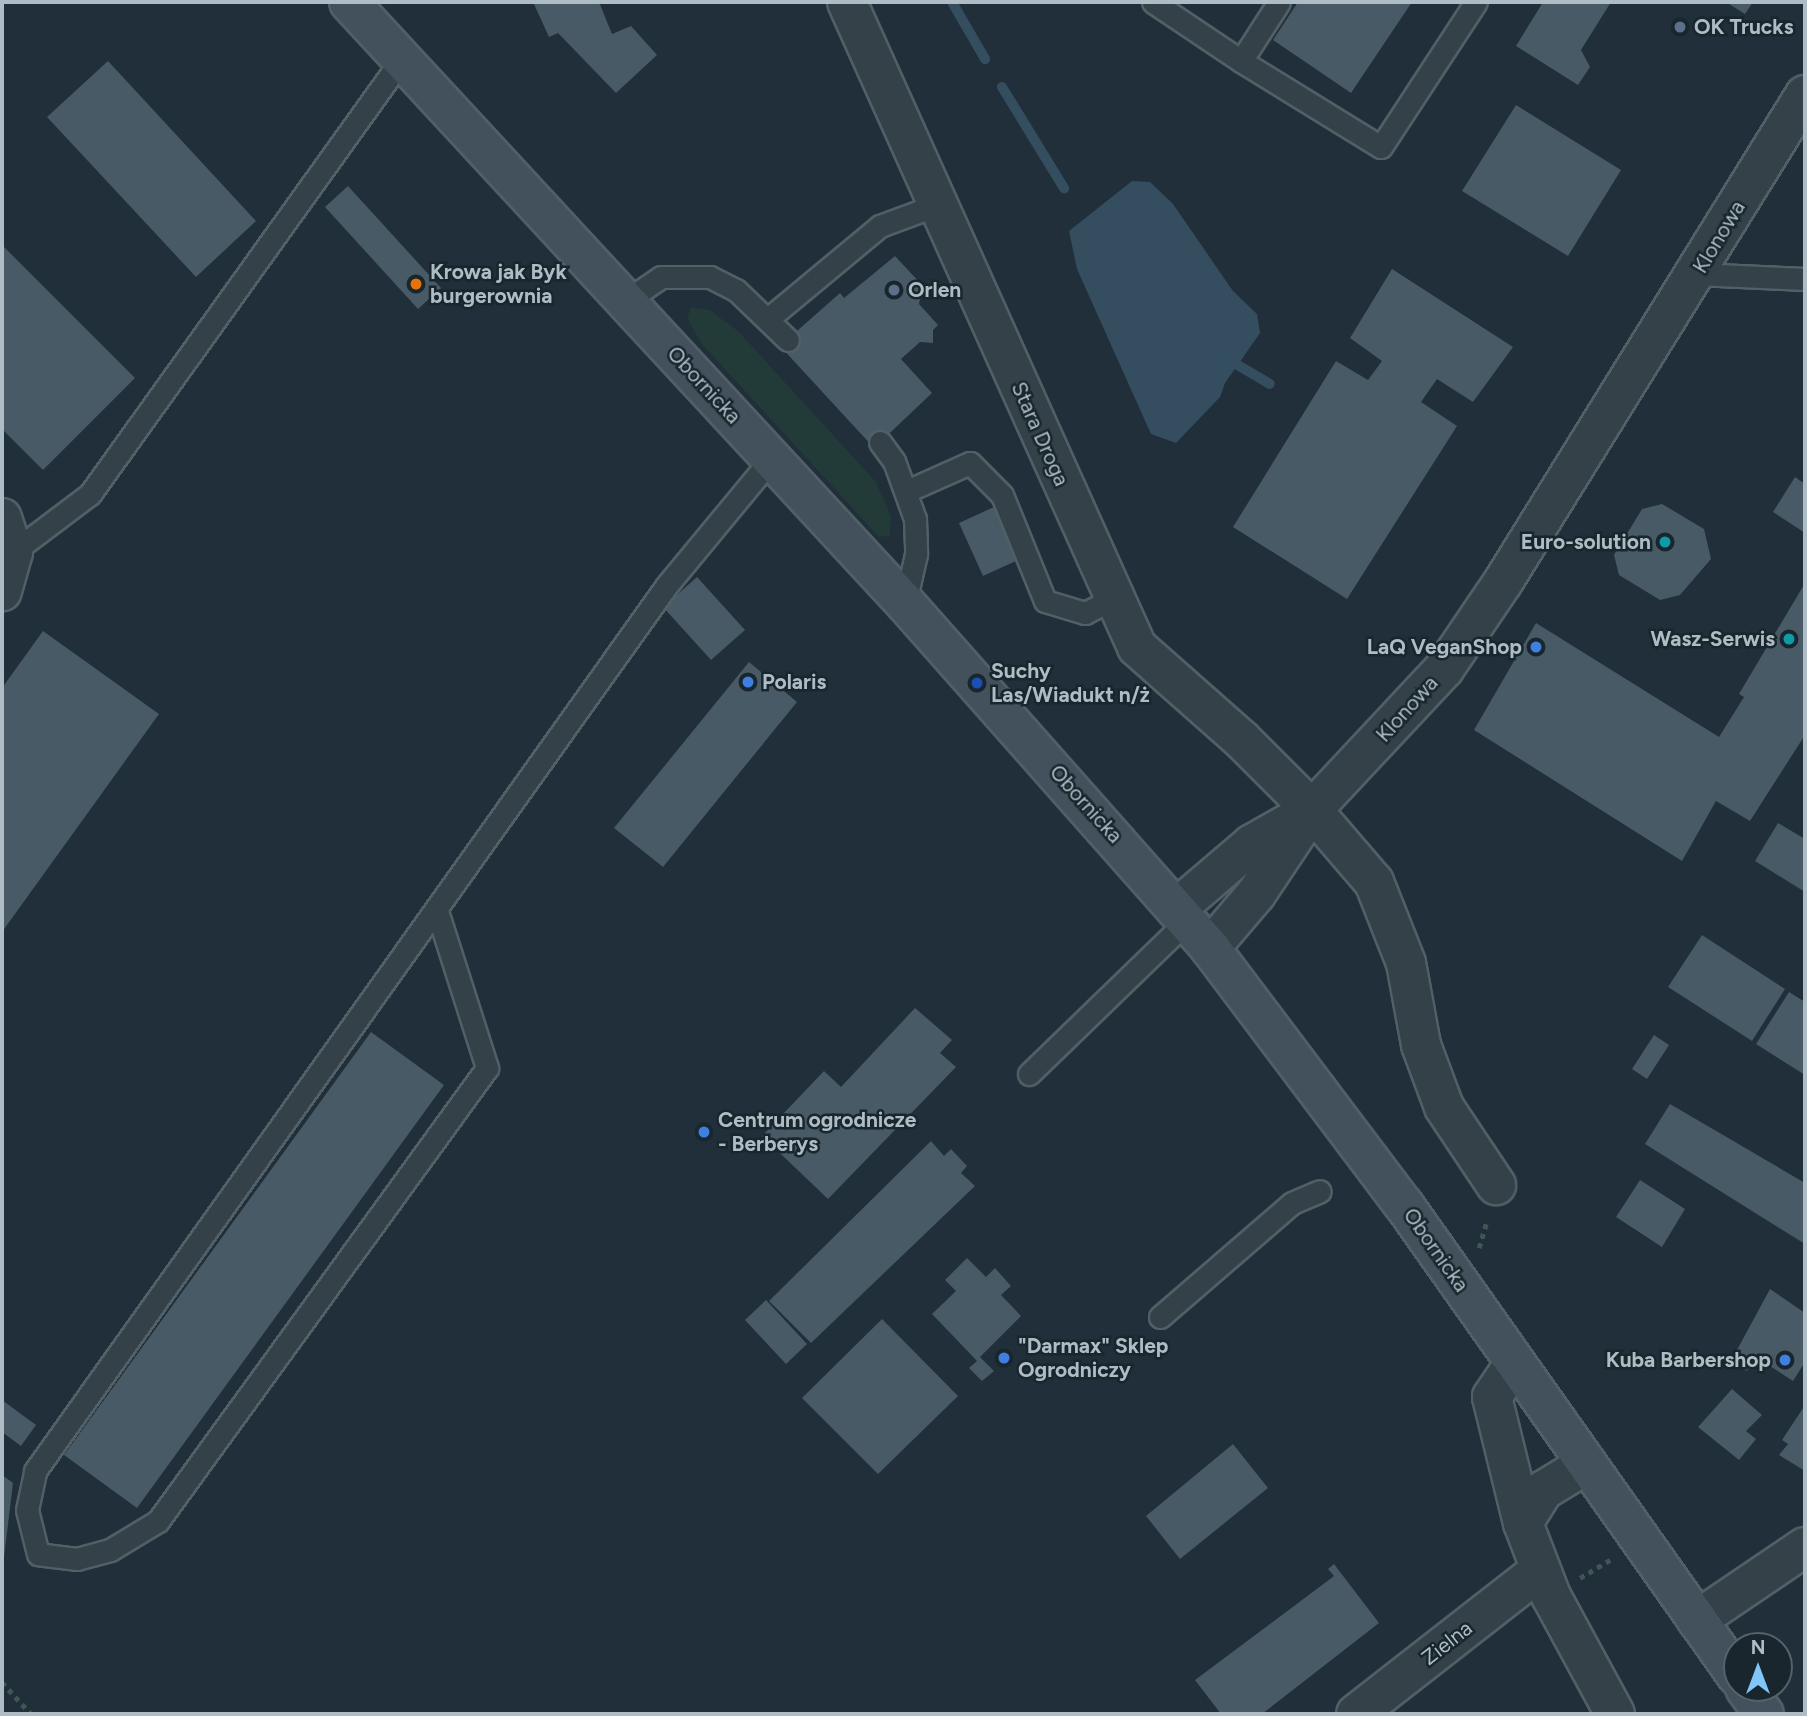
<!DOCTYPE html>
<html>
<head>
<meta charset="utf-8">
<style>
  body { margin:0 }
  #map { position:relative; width:1807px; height:1716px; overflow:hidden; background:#202f39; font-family:Figtree,sans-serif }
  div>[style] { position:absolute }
  .green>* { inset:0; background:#223a38 }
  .water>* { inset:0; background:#344e60 }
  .stream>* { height:10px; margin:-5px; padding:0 5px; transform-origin:5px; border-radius:5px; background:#344e60 }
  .building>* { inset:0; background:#485a65 }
  .path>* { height:4.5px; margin-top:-2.25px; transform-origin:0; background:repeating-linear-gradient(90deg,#405654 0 5px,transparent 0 10px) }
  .roads { filter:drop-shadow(2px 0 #515f67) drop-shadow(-2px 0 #515f67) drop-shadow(0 2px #515f67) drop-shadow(0 -2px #515f67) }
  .lane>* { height:21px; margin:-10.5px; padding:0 10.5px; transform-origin:10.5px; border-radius:10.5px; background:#344149 }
  .street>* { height:38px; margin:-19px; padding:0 19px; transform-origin:19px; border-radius:19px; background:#344149 }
  .secondary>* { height:38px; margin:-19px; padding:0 19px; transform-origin:19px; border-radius:19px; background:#42515c }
  .dots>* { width:19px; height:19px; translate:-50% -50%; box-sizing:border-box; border:4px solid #19262d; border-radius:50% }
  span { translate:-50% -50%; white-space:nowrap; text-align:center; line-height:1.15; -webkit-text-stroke:5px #19262d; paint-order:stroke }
  .poi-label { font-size:21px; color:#aebcc5; font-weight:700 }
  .left { translate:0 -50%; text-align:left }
  .right { translate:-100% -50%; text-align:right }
  .street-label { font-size:21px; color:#aebcc5 }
  .frame { position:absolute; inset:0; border:4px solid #aebcc5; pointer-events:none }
  .north { position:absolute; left:1723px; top:1632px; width:70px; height:70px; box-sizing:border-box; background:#19262d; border:2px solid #55626a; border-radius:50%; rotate:0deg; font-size:19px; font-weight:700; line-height:28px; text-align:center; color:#aebcc5 }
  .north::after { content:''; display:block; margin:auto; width:24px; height:32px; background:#80c6f9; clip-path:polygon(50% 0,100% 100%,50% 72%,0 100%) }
</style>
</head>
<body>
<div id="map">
  <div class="green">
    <div style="clip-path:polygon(691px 307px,710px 310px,739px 332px,876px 482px,891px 516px,890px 536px,879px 537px,701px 343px,687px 318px)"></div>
  </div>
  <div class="water">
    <div style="clip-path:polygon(1132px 181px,1150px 182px,1173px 204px,1233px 291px,1257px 314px,1260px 333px,1225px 383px,1220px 397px,1176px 443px,1151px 434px,1077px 269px,1069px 231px)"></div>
  </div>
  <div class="stream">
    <div style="left:952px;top:2px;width:66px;rotate:59.9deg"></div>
    <div style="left:1002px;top:87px;width:119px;rotate:58.5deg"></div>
    <div style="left:1224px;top:357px;width:53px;rotate:30.4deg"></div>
  </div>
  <div class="building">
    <div style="clip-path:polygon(533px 2px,599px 2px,612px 34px,631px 26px,657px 55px,616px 93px,558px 33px,549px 37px)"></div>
    <div style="clip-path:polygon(1298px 2px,1412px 2px,1351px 93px,1273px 40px)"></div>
    <div style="clip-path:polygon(1543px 2px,1611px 2px,1581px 50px,1590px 67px,1578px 85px,1516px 46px)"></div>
    <div style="clip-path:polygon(1726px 2px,1753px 2px,1745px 14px)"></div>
    <div style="clip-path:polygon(108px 61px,256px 221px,196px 277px,47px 117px)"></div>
    <div style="clip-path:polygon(1516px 105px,1621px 170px,1568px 256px,1462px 191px)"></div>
    <div style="clip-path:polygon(348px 186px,441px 288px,418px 309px,325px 207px)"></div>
    <div style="clip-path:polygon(2px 245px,135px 378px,43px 470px,2px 429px)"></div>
    <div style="clip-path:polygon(895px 256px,923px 286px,919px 304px,938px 325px,933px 330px,933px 343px,920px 342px,901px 359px,932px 393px,874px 448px,780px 346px,840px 293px,844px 298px)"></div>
    <div style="clip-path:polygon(1392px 269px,1513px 347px,1473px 402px,1437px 379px,1421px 402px,1457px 426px,1347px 599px,1233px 527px,1336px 361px,1368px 380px,1382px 361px,1350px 338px)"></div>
    <div style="clip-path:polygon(1795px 477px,1805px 484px,1805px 533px,1773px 512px)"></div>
    <div style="clip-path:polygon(1662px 504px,1704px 529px,1711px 559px,1680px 595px,1660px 600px,1619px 575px,1614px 555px,1642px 509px)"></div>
    <div style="clip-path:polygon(994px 507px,1018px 560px,983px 576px,959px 523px)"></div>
    <div style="clip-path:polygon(697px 577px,745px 630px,711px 660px,663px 607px)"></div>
    <div style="clip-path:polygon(1805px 583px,1805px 735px,1750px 821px,1716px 801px,1682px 861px,1474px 730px,1536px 623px,1719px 737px,1744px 697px,1739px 694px)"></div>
    <div style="clip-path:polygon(43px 631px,159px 714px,2px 932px,2px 688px)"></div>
    <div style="clip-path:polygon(749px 662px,797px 702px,663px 867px,614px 828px)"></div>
    <div style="clip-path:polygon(1778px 823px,1805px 839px,1805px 892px,1755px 861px)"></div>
    <div style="clip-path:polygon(1702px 935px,1785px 989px,1752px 1041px,1668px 987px)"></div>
    <div style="clip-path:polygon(1789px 992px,1805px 1002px,1805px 1075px,1756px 1044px)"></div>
    <div style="clip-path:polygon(915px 1008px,952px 1040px,940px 1053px,956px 1067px,828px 1199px,762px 1136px,824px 1071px,841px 1087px)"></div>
    <div style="clip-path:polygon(371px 1032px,444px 1085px,137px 1508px,64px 1455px)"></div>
    <div style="clip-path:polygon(1654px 1035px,1669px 1045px,1647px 1079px,1632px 1069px)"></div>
    <div style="clip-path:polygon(1670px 1104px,1805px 1183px,1805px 1244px,1645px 1144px)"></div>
    <div style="clip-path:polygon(931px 1141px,944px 1156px,951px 1149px,967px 1166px,961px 1173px,975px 1186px,811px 1343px,769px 1301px)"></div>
    <div style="clip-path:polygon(1640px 1180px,1685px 1209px,1662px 1247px,1616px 1217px)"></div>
    <div style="clip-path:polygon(967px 1258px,986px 1277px,995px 1268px,1011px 1286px,1001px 1295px,1021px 1316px,980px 1357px,994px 1371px,982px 1381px,969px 1368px,977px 1361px,932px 1314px,956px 1291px,945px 1280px)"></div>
    <div style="clip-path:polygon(1770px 1289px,1805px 1313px,1805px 1362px,1793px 1381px,1756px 1357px,1747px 1371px,1731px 1361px)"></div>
    <div style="clip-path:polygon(766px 1300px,807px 1344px,786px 1364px,745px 1320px)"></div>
    <div style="clip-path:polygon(882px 1319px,958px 1396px,878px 1474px,802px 1398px)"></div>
    <div style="clip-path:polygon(1732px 1389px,1762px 1415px,1746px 1431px,1756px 1439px,1739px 1460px,1698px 1427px)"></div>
    <div style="clip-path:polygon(2px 1400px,36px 1425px,21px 1446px,2px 1432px)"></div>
    <div style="clip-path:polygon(1805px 1405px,1805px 1471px,1779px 1455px,1788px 1444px,1782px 1440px)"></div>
    <div style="clip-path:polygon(1233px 1444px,1268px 1488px,1180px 1559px,1146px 1516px)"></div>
    <div style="clip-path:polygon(2px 1475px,13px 1483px,2px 1574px)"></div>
    <div style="clip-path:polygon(1334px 1564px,1379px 1623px,1262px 1714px,1221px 1714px,1195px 1680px,1334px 1576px,1328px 1569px)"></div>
  </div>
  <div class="path">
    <div style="left:1479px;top:1248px;width:29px;rotate:-74deg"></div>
    <div style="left:1580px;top:1578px;width:37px;rotate:-31deg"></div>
    <div style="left:2px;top:1682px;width:43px;rotate:47.8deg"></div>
  </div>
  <div class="roads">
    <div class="lane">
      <div style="left:1153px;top:2px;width:106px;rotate:33.8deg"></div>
      <div style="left:1279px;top:2px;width:70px;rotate:122.8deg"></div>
      <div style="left:1241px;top:61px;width:164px;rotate:31.6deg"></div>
      <div style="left:1381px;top:147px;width:173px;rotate:-56.8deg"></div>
      <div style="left:1696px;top:274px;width:109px;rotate:2.6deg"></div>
      <div style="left:626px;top:301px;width:42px;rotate:-34.4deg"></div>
      <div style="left:661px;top:277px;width:49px"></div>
      <div style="left:710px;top:277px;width:29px;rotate:27deg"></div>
      <div style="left:736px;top:290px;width:72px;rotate:43.9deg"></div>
      <div style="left:769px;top:318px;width:144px;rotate:-39.7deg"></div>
      <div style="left:880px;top:226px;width:63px;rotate:-20.4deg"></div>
      <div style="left:880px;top:442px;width:24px;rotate:54deg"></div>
      <div style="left:894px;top:461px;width:62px;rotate:70.1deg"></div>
      <div style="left:915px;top:519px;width:35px;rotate:88deg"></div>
      <div style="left:916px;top:554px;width:50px;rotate:102.7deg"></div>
      <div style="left:907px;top:491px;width:69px;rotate:-24deg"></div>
      <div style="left:970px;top:463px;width:45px;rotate:45deg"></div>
      <div style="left:1002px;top:495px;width:114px;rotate:67.9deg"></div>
      <div style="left:1045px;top:601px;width:42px;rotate:16.7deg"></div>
      <div style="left:1085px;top:613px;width:31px;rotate:-27deg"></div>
      <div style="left:13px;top:552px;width:96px;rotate:-37deg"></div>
      <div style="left:90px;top:494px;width:535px;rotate:-54.35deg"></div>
      <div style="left:437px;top:911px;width:165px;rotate:72.3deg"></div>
      <div style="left:487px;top:1068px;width:560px;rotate:125.99deg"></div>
      <div style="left:158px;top:1521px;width:56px;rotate:148.9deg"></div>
      <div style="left:110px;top:1550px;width:34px;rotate:165deg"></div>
      <div style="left:77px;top:1559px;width:39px;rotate:-173deg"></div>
      <div style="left:38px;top:1554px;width:45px;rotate:-104deg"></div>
      <div style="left:27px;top:1510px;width:40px;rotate:-78deg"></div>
      <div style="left:35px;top:1471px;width:1088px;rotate:-54.5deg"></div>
      <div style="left:667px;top:585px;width:165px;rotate:-50.4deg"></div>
      <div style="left:1029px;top:1074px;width:220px;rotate:-44.1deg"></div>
      <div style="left:1160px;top:1317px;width:174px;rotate:-40.8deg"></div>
      <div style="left:1292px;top:1203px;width:30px;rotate:-23deg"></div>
    </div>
    <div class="street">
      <div style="left:847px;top:2px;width:707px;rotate:65.79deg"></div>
      <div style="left:1137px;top:647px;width:139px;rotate:41.5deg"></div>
      <div style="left:1241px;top:739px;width:100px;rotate:45deg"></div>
      <div style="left:1312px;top:810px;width:95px;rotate:49.3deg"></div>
      <div style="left:1374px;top:882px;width:87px;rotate:68.4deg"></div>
      <div style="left:1406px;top:963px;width:83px;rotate:79.6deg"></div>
      <div style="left:1421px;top:1045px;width:66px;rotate:69.6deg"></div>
      <div style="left:1444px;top:1107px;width:94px;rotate:56.3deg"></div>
      <div style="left:2px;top:518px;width:36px;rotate:72deg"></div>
      <div style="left:13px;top:552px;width:41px;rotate:105.8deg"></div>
      <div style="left:1176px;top:909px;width:100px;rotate:-40.5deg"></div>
      <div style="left:1252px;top:844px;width:63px;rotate:-29.4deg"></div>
      <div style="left:1210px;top:948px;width:71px;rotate:-49.6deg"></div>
      <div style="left:1256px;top:894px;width:101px;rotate:-56.3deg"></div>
      <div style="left:1312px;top:810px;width:193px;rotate:-46.9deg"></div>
      <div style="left:1444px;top:669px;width:105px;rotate:-55.9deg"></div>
      <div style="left:1503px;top:582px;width:573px;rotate:-58.2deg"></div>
      <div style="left:1515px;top:1363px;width:41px;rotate:124.1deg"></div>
      <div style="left:1492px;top:1397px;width:130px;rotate:76.2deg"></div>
      <div style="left:1523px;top:1523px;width:78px;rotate:69deg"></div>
      <div style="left:1551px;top:1596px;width:134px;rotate:61.5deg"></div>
      <div style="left:1523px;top:1523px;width:39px;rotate:-58deg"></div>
      <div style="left:1544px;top:1490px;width:50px;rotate:-31.2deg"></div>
      <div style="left:1697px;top:1620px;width:130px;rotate:-34.1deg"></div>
      <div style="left:1356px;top:1714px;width:232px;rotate:-38deg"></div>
    </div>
    <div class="secondary">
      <div style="left:349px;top:2px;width:819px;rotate:47.23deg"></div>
      <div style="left:905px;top:603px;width:460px;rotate:48.5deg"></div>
      <div style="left:1210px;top:948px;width:322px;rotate:53deg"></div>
      <div style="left:1404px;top:1205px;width:577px;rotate:54.74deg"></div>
      <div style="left:1745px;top:1688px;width:32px;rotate:54deg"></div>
    </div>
  </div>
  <div class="dots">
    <div style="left:1680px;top:27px;background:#5c6f8a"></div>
    <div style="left:416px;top:284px;background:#e8710a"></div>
    <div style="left:894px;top:290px;background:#5c6f8a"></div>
    <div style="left:1665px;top:542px;background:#0f9aa8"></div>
    <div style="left:1789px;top:639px;background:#0f9aa8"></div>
    <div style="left:1536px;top:647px;background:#3f7fe0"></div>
    <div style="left:748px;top:682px;background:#3f7fe0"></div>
    <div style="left:977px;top:683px;background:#1a4fb4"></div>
    <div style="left:704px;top:1132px;background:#3f7fe0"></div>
    <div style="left:1004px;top:1358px;background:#3f7fe0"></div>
    <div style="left:1785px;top:1360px;background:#3f7fe0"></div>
  </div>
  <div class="poi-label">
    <span class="left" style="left:1694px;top:27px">OK Trucks</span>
    <span class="left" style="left:430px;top:284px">Krowa jak Byk<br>burgerownia</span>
    <span class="left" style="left:908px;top:290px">Orlen</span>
    <span class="right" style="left:1651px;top:542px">Euro-solution</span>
    <span class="right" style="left:1775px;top:639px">Wasz-Serwis</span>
    <span class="right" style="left:1522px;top:647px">LaQ VeganShop</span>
    <span class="left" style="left:991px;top:683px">Suchy<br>Las/Wiadukt n/ż</span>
    <span class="left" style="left:762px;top:682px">Polaris</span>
    <span class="left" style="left:718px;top:1132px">Centrum ogrodnicze<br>- Berberys</span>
    <span class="left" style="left:1018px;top:1358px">"Darmax" Sklep<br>Ogrodniczy</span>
    <span class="right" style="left:1771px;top:1360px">Kuba Barbershop</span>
  </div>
  <div class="street-label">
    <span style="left:1719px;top:237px;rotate:-59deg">Klonowa</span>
    <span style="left:704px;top:385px;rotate:47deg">Obornicka</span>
    <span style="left:1040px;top:434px;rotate:66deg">Stara Droga</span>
    <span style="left:1407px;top:709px;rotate:-48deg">Klonowa</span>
    <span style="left:1086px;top:804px;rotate:48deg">Obornicka</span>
    <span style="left:1436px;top:1250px;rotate:55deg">Obornicka</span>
    <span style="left:1447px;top:1643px;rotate:-38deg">Zielna</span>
  </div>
  <div class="frame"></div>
  <div class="north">N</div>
</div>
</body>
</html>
